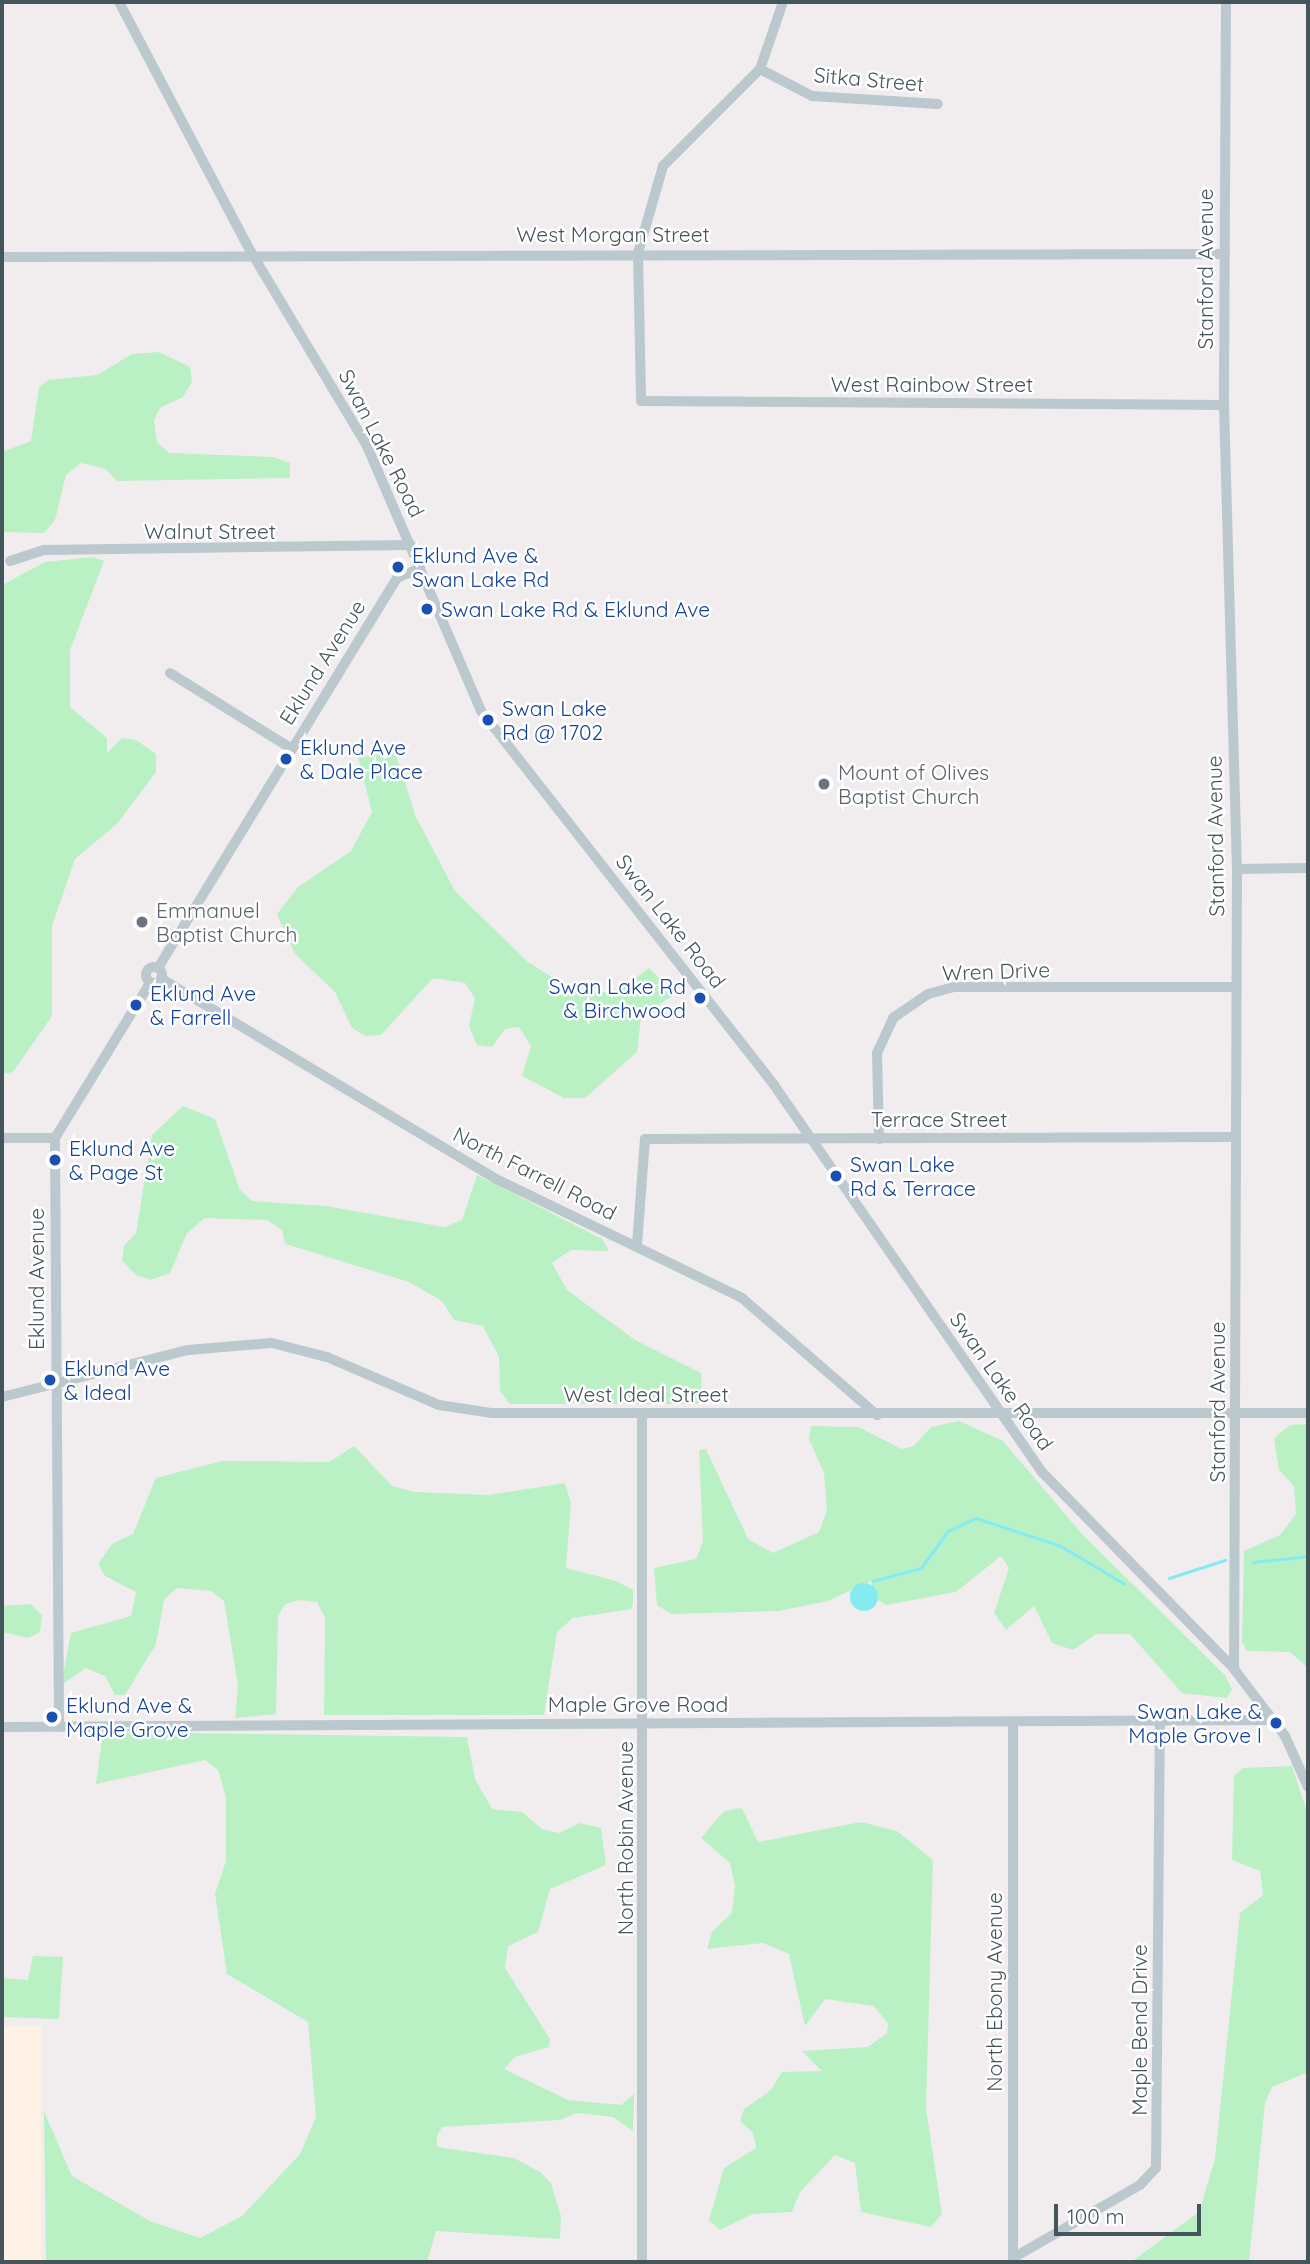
<!DOCTYPE html>
<html>
<head>
<meta charset="utf-8">
<style>
  body { margin:0 }
  #map { position:relative; width:1310px; height:2264px; overflow:hidden; background:#f1edee; font-family:Quicksand,sans-serif }
  div>[style] { position:absolute }
  .commercial>* { inset:0; background:#fdf2e5 }
  .green>* { inset:0; background:#b9f1c5 }
  .water>* { inset:0; background:#84ecf0 }
  .round { border-radius:50% }
  .stream>* { height:2.5px; margin:-1.25px; padding:0 1.25px; transform-origin:1.25px; border-radius:1.25px; background:#84ecf0 }
  .minor>* { height:10px; margin:-5px; padding:0 5px; transform-origin:5px; border-radius:5px; background:#bbc8ce }
  .minor>.ring { margin:-5px; padding:0; box-sizing:content-box; background:none; border:10px solid #bbc8ce; border-radius:50% }
  .dots>* { width:19px; height:19px; translate:-50% -50%; box-sizing:border-box; border:4px solid #fff; border-radius:50% }
  span { translate:-50% -50%; white-space:nowrap; text-align:center; line-height:1.15; -webkit-text-stroke:5px #fff; paint-order:stroke }
  .street-label { font-size:21px; color:#45555c }
  .transit-label { font-size:21px; color:#164399 }
  .left { translate:0 -50%; text-align:left }
  .right { translate:-100% -50%; text-align:right }
  .worship-label { font-size:21px; color:#5b616d }
  .frame { position:absolute; inset:0; border:4px solid #45555c; pointer-events:none }
  .scale { position:absolute; left:1054px; top:2204px; width:147px; height:32px; box-sizing:border-box; border:4px solid #45555c; border-top:0; padding-left:9px; font-size:21px; line-height:24px; white-space:nowrap; color:#45555c; -webkit-text-stroke:5px #fff; paint-order:stroke }
</style>
</head>
<body>
<div id="map">
  <div class="commercial">
    <div style="clip-path:polygon(2px 2026px,41px 2026px,41px 2262px,2px 2262px)"></div>
  </div>
  <div class="green">
    <div style="clip-path:polygon(159px 352px,190px 367px,192px 382px,183px 397px,160px 408px,154px 420px,157px 442px,169px 453px,273px 457px,290px 463px,290px 478px,117px 481px,106px 469px,81px 463px,66px 475px,55px 520px,44px 533px,2px 532px,2px 452px,31px 441px,39px 387px,48px 380px,97px 375px,132px 354px)"></div>
    <div style="clip-path:polygon(93px 557px,104px 561px,70px 650px,70px 707px,107px 738px,107px 753px,122px 738px,136px 740px,156px 754px,156px 772px,117px 824px,75px 859px,52px 926px,52px 1016px,13px 1072px,2px 1074px,2px 585px,45px 562px)"></div>
    <div style="clip-path:polygon(395px 752px,416px 817px,455px 891px,528px 962px,582px 996px,623px 988px,649px 968px,675px 994px,641px 1017px,637px 1052px,585px 1098px,564px 1098px,522px 1076px,531px 1046px,519px 1027px,505px 1029px,492px 1047px,477px 1045px,469px 1026px,475px 998px,465px 983px,433px 978px,381px 1035px,366px 1036px,352px 1028px,335px 992px,295px 954px,277px 914px,298px 887px,351px 851px,372px 812px,358px 757px)"></div>
    <div style="clip-path:polygon(183px 1106px,215px 1119px,240px 1190px,252px 1201px,326px 1206px,444px 1227px,462px 1220px,477px 1175px,602px 1239px,609px 1251px,571px 1250px,552px 1263px,567px 1290px,635px 1340px,701px 1373px,702px 1399px,698px 1404px,510px 1404px,500px 1391px,499px 1357px,483px 1326px,454px 1320px,442px 1301px,409px 1282px,285px 1244px,282px 1230px,267px 1220px,205px 1218px,187px 1233px,170px 1273px,151px 1280px,136px 1275px,122px 1261px,124px 1246px,136px 1233px,152px 1135px)"></div>
    <div style="clip-path:polygon(959px 1421px,1003px 1441px,1082px 1534px,1225px 1675px,1232px 1689px,1227px 1698px,1182px 1693px,1130px 1634px,1096px 1634px,1073px 1650px,1052px 1643px,1034px 1606px,1006px 1630px,994px 1613px,1009px 1568px,1001px 1556px,956px 1592px,886px 1605px,874px 1597px,871px 1581px,828px 1601px,778px 1611px,671px 1614px,657px 1605px,654px 1568px,696px 1559px,703px 1542px,699px 1450px,706px 1449px,748px 1539px,773px 1553px,819px 1532px,827px 1510px,824px 1473px,809px 1439px,811px 1426px,859px 1427px,901px 1449px,914px 1446px,931px 1427px)"></div>
    <div style="clip-path:polygon(1308px 1424px,1308px 1668px,1290px 1652px,1247px 1651px,1242px 1642px,1244px 1551px,1280px 1535px,1296px 1514px,1294px 1486px,1279px 1470px,1274px 1438px,1290px 1425px)"></div>
    <div style="clip-path:polygon(354px 1446px,392px 1486px,415px 1492px,488px 1495px,565px 1483px,571px 1503px,566px 1568px,616px 1581px,633px 1590px,633px 1602px,632px 1609px,573px 1618px,557px 1632px,544px 1715px,324px 1715px,325px 1618px,317px 1602px,300px 1600px,285px 1604px,278px 1616px,276px 1714px,235px 1718px,238px 1686px,224px 1601px,211px 1591px,189px 1589px,177px 1588px,164px 1600px,156px 1644px,125px 1695px,115px 1695px,105px 1676px,86px 1668px,61px 1685px,71px 1633px,131px 1616px,136px 1592px,105px 1576px,98px 1564px,112px 1544px,133px 1534px,156px 1478px,222px 1461px,329px 1462px)"></div>
    <div style="clip-path:polygon(31px 1604px,42px 1615px,40px 1632px,28px 1638px,2px 1632px,2px 1606px)"></div>
    <div style="clip-path:polygon(103px 1732px,467px 1737px,475px 1779px,492px 1809px,522px 1812px,542px 1829px,559px 1833px,580px 1823px,601px 1828px,606px 1865px,550px 1889px,538px 1932px,508px 1946px,505px 1968px,550px 2039px,549px 2047px,515px 2057px,504px 2069px,568px 2100px,621px 2105px,634px 2094px,633px 2131px,613px 2117px,577px 2113px,560px 2120px,442px 2127px,437px 2136px,437px 2147px,514px 2158px,540px 2172px,551px 2183px,561px 2216px,560px 2239px,436px 2231px,427px 2262px,46px 2262px,44px 2111px,72px 2176px,150px 2221px,200px 2238px,242px 2216px,300px 2154px,316px 2117px,308px 2022px,227px 1974px,215px 1894px,226px 1861px,226px 1797px,218px 1770px,205px 1760px,96px 1784px)"></div>
    <div style="clip-path:polygon(1292px 1766px,1308px 1815px,1308px 2072px,1272px 2087px,1265px 2103px,1249px 2262px,1131px 2262px,1199px 2212px,1215px 2159px,1240px 1913px,1263px 1895px,1260px 1871px,1232px 1860px,1234px 1776px,1243px 1768px)"></div>
    <div style="clip-path:polygon(742px 1808px,758px 1842px,861px 1822px,897px 1831px,933px 1860px,926px 2108px,942px 2214px,931px 2227px,861px 2212px,855px 2163px,835px 2155px,800px 2192px,792px 2212px,753px 2214px,720px 2230px,709px 2220px,724px 2168px,756px 2148px,753px 2133px,740px 2121px,744px 2109px,771px 2090px,782px 2072px,822px 2071px,802px 2051px,868px 2047px,887px 2033px,888px 2024px,874px 2006px,825px 1999px,805px 2026px,789px 1954px,763px 1943px,707px 1949px,712px 1932px,732px 1913px,735px 1886px,730px 1863px,701px 1838px,724px 1811px)"></div>
    <div style="clip-path:polygon(33px 1956px,63px 1957px,59px 2019px,2px 2017px,2px 1978px,28px 1980px)"></div>
  </div>
  <div class="water">
    <div class="round" style="left:850px;top:1583px;width:28px;height:28px"></div>
  </div>
  <div class="stream">
    <div style="left:1253px;top:1562px;width:55px;rotate:-6.2deg"></div>
    <div style="left:1169px;top:1578px;width:59px;rotate:-17.8deg"></div>
    <div style="left:873px;top:1581px;width:50px;rotate:-15.2deg"></div>
    <div style="left:921px;top:1568px;width:46px;rotate:-53.9deg"></div>
    <div style="left:948px;top:1531px;width:31px;rotate:-25deg"></div>
    <div style="left:976px;top:1518px;width:89px;rotate:18.2deg"></div>
    <div style="left:1061px;top:1546px;width:74px;rotate:30.7deg"></div>
  </div>
  <div class="minor">
    <div style="left:119px;top:2px;width:283px;rotate:62.2deg"></div>
    <div style="left:251px;top:252px;width:226px;rotate:59.1deg"></div>
    <div style="left:367px;top:446px;width:288px;rotate:66.7deg"></div>
    <div style="left:481px;top:711px;width:475px;rotate:51.9deg"></div>
    <div style="left:774px;top:1085px;width:472px;rotate:55.3deg"></div>
    <div style="left:1043px;top:1473px;width:274px;rotate:45.7deg"></div>
    <div style="left:1234px;top:1669px;width:84px;rotate:52.7deg"></div>
    <div style="left:1285px;top:1736px;width:56px;rotate:65.7deg"></div>
    <div style="left:783px;top:2px;width:71px;rotate:108.9deg"></div>
    <div style="left:760px;top:69px;width:137px;rotate:135deg"></div>
    <div style="left:663px;top:166px;width:91px;rotate:106deg"></div>
    <div style="left:638px;top:253px;width:148px;rotate:88.8deg"></div>
    <div style="left:641px;top:401px;width:583px;rotate:0.39deg"></div>
    <div style="left:1226px;top:2px;width:403px;rotate:90.3deg"></div>
    <div style="left:1224px;top:405px;width:464px;rotate:88.4deg"></div>
    <div style="left:1237px;top:869px;width:800px;rotate:90.21deg"></div>
    <div style="left:760px;top:69px;width:59px;rotate:27.4deg"></div>
    <div style="left:812px;top:96px;width:126px;rotate:3.6deg"></div>
    <div style="left:2px;top:257px;width:1223px;rotate:-0.14deg"></div>
    <div style="left:10px;top:561px;width:36px;rotate:-18deg"></div>
    <div style="left:44px;top:550px;width:367px;rotate:-0.8deg"></div>
    <div style="left:170px;top:673px;width:144px;rotate:31.9deg"></div>
    <div style="left:1237px;top:869px;width:71px;rotate:-0.8deg"></div>
    <div class="ring" style="left:146px;top:967px;width:6px;height:6px"></div>
    <div style="left:158px;top:968px;width:457px;rotate:-58.5deg"></div>
    <div style="left:397px;top:578px;width:25px;rotate:-23deg"></div>
    <div style="left:162px;top:979px;width:389px;rotate:30.9deg"></div>
    <div style="left:496px;top:1179px;width:273px;rotate:25.8deg"></div>
    <div style="left:742px;top:1298px;width:179px;rotate:40.9deg"></div>
    <div style="left:2px;top:1138px;width:53px"></div>
    <div style="left:879px;top:1139px;width:86px;rotate:-91.3deg"></div>
    <div style="left:877px;top:1053px;width:38px;rotate:-65deg"></div>
    <div style="left:893px;top:1018px;width:42px;rotate:-34.4deg"></div>
    <div style="left:928px;top:994px;width:28px;rotate:-15deg"></div>
    <div style="left:955px;top:987px;width:278px"></div>
    <div style="left:637px;top:1245px;width:106px;rotate:-85.7deg"></div>
    <div style="left:645px;top:1139px;width:589px;rotate:-0.19deg"></div>
    <div style="left:2px;top:1397px;width:192px;rotate:-14.2deg"></div>
    <div style="left:188px;top:1350px;width:84px;rotate:-4.8deg"></div>
    <div style="left:272px;top:1343px;width:57px;rotate:14.3deg"></div>
    <div style="left:327px;top:1357px;width:122px;rotate:23.2deg"></div>
    <div style="left:439px;top:1405px;width:54px;rotate:8.6deg"></div>
    <div style="left:492px;top:1413px;width:816px"></div>
    <div style="left:642px;top:1414px;width:848px;rotate:90deg"></div>
    <div style="left:1013px;top:1722px;width:540px;rotate:90deg"></div>
    <div style="left:2px;top:1727px;width:1273px;rotate:-0.32deg"></div>
    <div style="left:59px;top:1727px;width:589px;rotate:-90.39deg"></div>
    <div style="left:55px;top:1138px;width:182px;rotate:-58.5deg"></div>
    <div style="left:1013px;top:2258px;width:146px;rotate:-29.9deg"></div>
    <div style="left:1140px;top:2185px;width:23px;rotate:-47deg"></div>
    <div style="left:1156px;top:2168px;width:447px;rotate:-89.5deg"></div>
  </div>
  <div class="dots">
    <div style="left:398px;top:567px;background:#1a4fb4"></div>
    <div style="left:427px;top:609px;background:#1a4fb4"></div>
    <div style="left:488px;top:720px;background:#1a4fb4"></div>
    <div style="left:286px;top:759px;background:#1a4fb4"></div>
    <div style="left:824px;top:784px;background:#6b7280"></div>
    <div style="left:142px;top:922px;background:#6b7280"></div>
    <div style="left:700px;top:998px;background:#1a4fb4"></div>
    <div style="left:136px;top:1005px;background:#1a4fb4"></div>
    <div style="left:55px;top:1160px;background:#1a4fb4"></div>
    <div style="left:836px;top:1176px;background:#1a4fb4"></div>
    <div style="left:50px;top:1380px;background:#1a4fb4"></div>
    <div style="left:52px;top:1717px;background:#1a4fb4"></div>
    <div style="left:1276px;top:1723px;background:#1a4fb4"></div>
  </div>
  <div class="street-label">
    <span style="left:869px;top:79px;rotate:5deg">Sitka Street</span>
    <span style="left:613px;top:234px">West Morgan Street</span>
    <span style="left:1205px;top:269px;rotate:-90deg">Stanford Avenue</span>
    <span style="left:932px;top:384px">West Rainbow Street</span>
    <span style="left:382px;top:443px;rotate:63deg">Swan Lake Road</span>
    <span style="left:210px;top:531px">Walnut Street</span>
    <span style="left:322px;top:662px;rotate:-58deg">Eklund Avenue</span>
    <span style="left:1215px;top:836px;rotate:-91deg">Stanford Avenue</span>
    <span style="left:671px;top:921px;rotate:52deg">Swan Lake Road</span>
    <span style="left:996px;top:971px;rotate:-2deg">Wren Drive</span>
    <span style="left:939px;top:1119px">Terrace Street</span>
    <span style="left:535px;top:1173px;rotate:27deg">North Farrell Road</span>
    <span style="left:36px;top:1279px;rotate:-90deg">Eklund Avenue</span>
    <span style="left:1002px;top:1381px;rotate:55deg">Swan Lake Road</span>
    <span style="left:646px;top:1394px">West Ideal Street</span>
    <span style="left:1217px;top:1402px;rotate:-90deg">Stanford Avenue</span>
    <span style="left:638px;top:1704px">Maple Grove Road</span>
    <span style="left:625px;top:1838px;rotate:-90deg">North Robin Avenue</span>
    <span style="left:994px;top:1992px;rotate:-90deg">North Ebony Avenue</span>
    <span style="left:1139px;top:2030px;rotate:-90deg">Maple Bend Drive</span>
  </div>
  <div class="transit-label">
    <span class="left" style="left:412px;top:567px">Eklund Ave &amp;<br>Swan Lake Rd</span>
    <span class="left" style="left:441px;top:609px">Swan Lake Rd &amp; Eklund Ave</span>
    <span class="left" style="left:502px;top:720px">Swan Lake<br>Rd @ 1702</span>
    <span class="left" style="left:300px;top:759px">Eklund Ave<br>&amp; Dale Place</span>
    <span class="right" style="left:686px;top:998px">Swan Lake Rd<br>&amp; Birchwood</span>
    <span class="left" style="left:150px;top:1005px">Eklund Ave<br>&amp; Farrell</span>
    <span class="left" style="left:69px;top:1160px">Eklund Ave<br>&amp; Page St</span>
    <span class="left" style="left:850px;top:1176px">Swan Lake<br>Rd &amp; Terrace</span>
    <span class="left" style="left:64px;top:1380px">Eklund Ave<br>&amp; Ideal</span>
    <span class="left" style="left:66px;top:1717px">Eklund Ave &amp;<br>Maple Grove</span>
    <span class="right" style="left:1262px;top:1723px">Swan Lake &amp;<br>Maple Grove I</span>
  </div>
  <div class="worship-label">
    <span class="left" style="left:838px;top:784px">Mount of Olives<br>Baptist Church</span>
    <span class="left" style="left:156px;top:922px">Emmanuel<br>Baptist Church</span>
  </div>
  <div class="frame"></div>
  <div class="scale">100 m</div>
</div>
</body>
</html>
